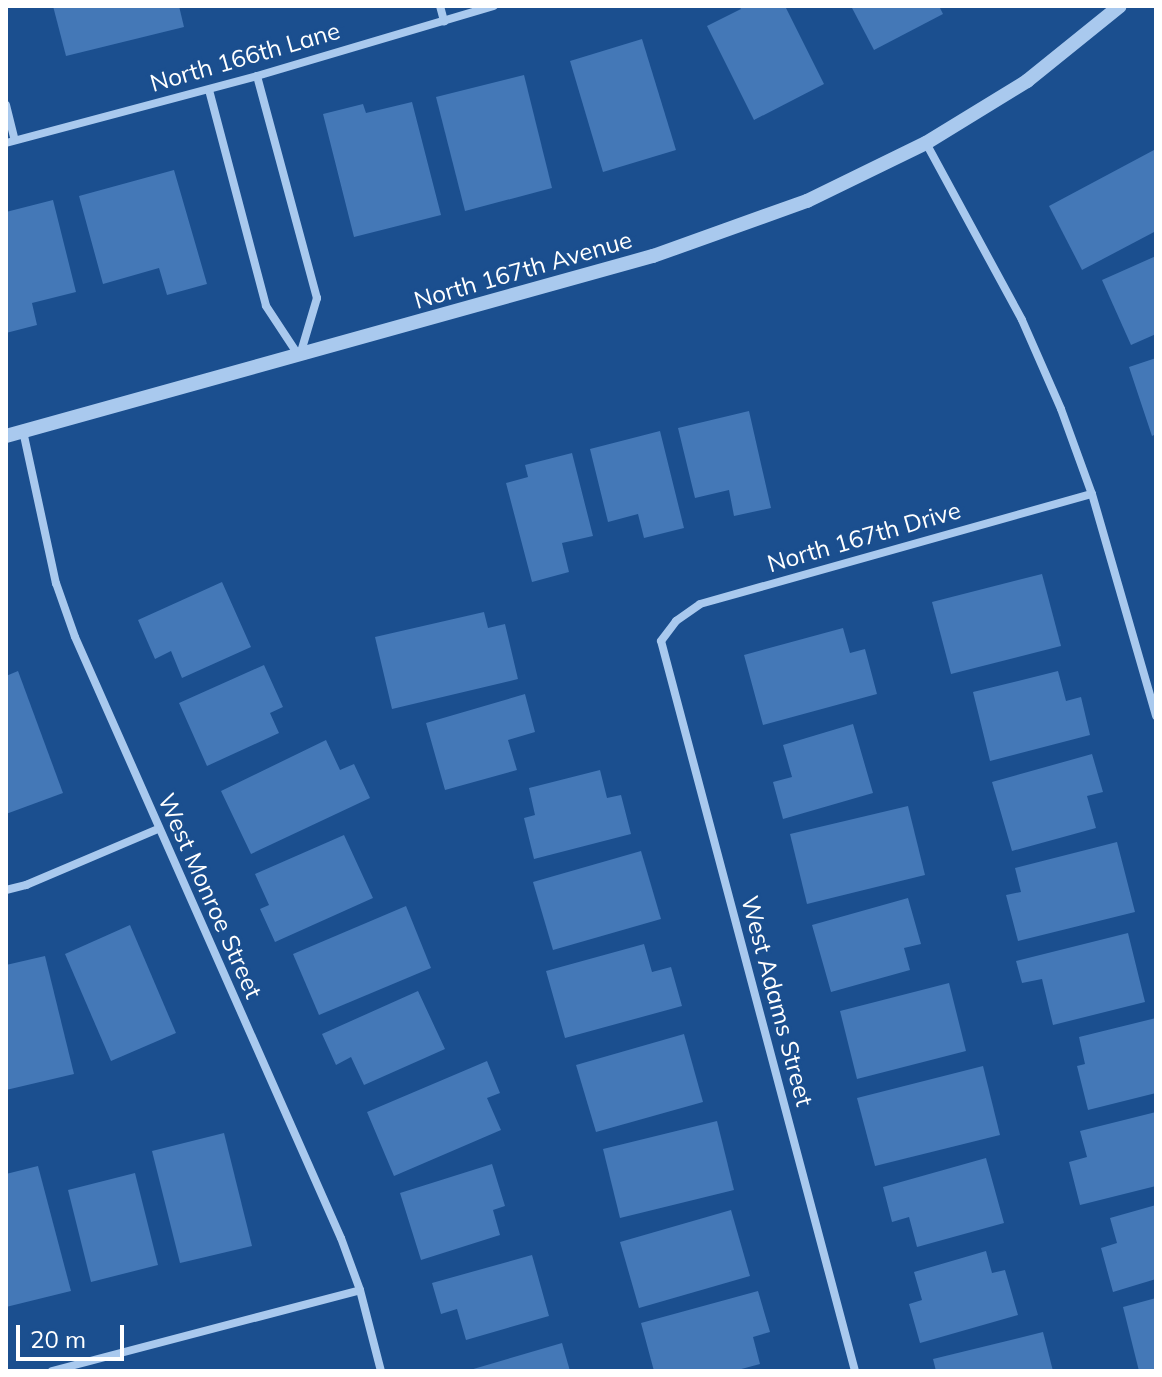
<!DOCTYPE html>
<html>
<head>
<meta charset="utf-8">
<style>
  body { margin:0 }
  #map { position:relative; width:1162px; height:1377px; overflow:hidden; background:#1b4f8f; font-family:Mulish,sans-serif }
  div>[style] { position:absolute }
  .building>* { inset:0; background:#4478b7 }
  .minor>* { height:8px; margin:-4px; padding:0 4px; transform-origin:4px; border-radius:4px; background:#a9c9ee }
  .tertiary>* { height:14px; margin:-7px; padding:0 7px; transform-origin:7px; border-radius:7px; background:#a9c9ee }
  span { translate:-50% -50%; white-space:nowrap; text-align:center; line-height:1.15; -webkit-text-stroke:6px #1b4f8f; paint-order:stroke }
  .street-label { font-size:24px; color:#fff }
  .frame { position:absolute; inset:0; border:8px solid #fff; pointer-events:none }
  .scale { position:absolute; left:16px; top:1325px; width:108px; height:36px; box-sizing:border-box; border:4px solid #fff; border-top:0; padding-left:10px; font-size:24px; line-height:28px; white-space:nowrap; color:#fff; -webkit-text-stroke:6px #1b4f8f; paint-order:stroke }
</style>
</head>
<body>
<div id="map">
  <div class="building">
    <div style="clip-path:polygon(53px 6px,179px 6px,184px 27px,66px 56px)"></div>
    <div style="clip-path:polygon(739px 6px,785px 6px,824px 84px,754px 120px,707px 26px,741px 9px)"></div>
    <div style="clip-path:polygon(851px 6px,939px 6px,943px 14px,874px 50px)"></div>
    <div style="clip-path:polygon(642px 39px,676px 150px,603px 172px,570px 61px)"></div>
    <div style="clip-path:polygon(524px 75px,552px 188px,465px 211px,436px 97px)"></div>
    <div style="clip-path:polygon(412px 102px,441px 215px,354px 237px,323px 114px,363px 104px,366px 113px)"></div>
    <div style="clip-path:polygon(1154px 150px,1156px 231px,1082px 270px,1049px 206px)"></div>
    <div style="clip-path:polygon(174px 170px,207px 284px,167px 295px,159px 268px,103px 284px,79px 196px)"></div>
    <div style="clip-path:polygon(53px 200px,76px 292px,32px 303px,37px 325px,6px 333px,6px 212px)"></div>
    <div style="clip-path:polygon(1156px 256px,1156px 334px,1131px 345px,1102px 280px)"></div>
    <div style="clip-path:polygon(1156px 358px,1156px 434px,1152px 436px,1129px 367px)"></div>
    <div style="clip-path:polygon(749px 411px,771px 508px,734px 516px,729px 490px,695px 498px,678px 428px)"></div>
    <div style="clip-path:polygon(660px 431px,684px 528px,644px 538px,638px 514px,608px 522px,590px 449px)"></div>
    <div style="clip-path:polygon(572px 453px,593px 536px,562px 543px,569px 572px,532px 582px,506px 483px,528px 477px,525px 465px)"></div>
    <div style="clip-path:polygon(1042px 574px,1061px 646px,951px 674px,932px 602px)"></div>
    <div style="clip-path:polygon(222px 582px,251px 647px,182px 678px,171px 651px,155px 659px,138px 620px)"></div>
    <div style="clip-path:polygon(484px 612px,488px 628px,505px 624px,518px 679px,392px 709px,375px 637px)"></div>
    <div style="clip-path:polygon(843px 628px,850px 653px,865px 649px,877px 694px,763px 725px,744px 655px)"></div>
    <div style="clip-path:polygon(264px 665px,283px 707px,270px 713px,279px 733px,207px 766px,179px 703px)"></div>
    <div style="clip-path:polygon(18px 671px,63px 793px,6px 814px,6px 676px)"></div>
    <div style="clip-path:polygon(1058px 671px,1066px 701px,1081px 697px,1090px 735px,990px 761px,973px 692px)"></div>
    <div style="clip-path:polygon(525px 694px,535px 732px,508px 740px,517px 770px,445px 790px,426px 723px)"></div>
    <div style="clip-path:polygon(853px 724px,873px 793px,783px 819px,773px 782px,792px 777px,783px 745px)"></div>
    <div style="clip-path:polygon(326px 740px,340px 770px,354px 764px,370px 798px,251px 854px,221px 791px)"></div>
    <div style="clip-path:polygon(1092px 754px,1103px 792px,1087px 796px,1096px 828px,1012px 851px,992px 782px)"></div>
    <div style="clip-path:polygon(600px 770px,607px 798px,621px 795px,631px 834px,534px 859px,524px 818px,535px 815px,529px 788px)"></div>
    <div style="clip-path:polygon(908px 806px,925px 875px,807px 904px,790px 834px)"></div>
    <div style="clip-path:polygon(344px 835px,373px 898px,275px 942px,260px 909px,269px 905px,255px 874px)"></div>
    <div style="clip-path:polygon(1117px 842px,1135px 912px,1018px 941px,1006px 895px,1021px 892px,1015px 868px)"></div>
    <div style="clip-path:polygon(641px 851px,661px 919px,553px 950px,533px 882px)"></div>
    <div style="clip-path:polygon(908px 898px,921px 944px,904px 948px,910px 970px,831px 992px,812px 925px)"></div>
    <div style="clip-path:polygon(406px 906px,431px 968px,319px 1015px,293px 954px)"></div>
    <div style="clip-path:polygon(130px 925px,176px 1033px,111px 1061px,65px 954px)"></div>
    <div style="clip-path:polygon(1128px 933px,1145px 1002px,1053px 1025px,1042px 979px,1022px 983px,1016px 961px)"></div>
    <div style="clip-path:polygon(644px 944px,652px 972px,671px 967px,682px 1006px,565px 1038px,546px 971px)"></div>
    <div style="clip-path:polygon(45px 956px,74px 1074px,6px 1090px,6px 965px)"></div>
    <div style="clip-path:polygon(949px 983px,966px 1051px,857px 1079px,840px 1011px)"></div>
    <div style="clip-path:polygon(418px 991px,445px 1049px,364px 1085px,351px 1057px,336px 1065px,322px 1034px)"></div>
    <div style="clip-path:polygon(1156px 1018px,1156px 1093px,1088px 1110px,1077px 1066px,1085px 1064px,1079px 1037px)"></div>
    <div style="clip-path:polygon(684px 1034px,703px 1102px,596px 1132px,576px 1065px)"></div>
    <div style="clip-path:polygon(487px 1061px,500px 1093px,487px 1098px,501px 1130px,394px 1176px,367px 1112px)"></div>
    <div style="clip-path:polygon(983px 1066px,1000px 1135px,875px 1166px,857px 1098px)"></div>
    <div style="clip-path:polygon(1156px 1112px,1156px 1186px,1080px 1205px,1069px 1162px,1087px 1157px,1080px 1131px)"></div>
    <div style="clip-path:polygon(717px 1121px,734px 1190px,620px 1218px,603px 1149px)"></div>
    <div style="clip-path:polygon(224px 1133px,252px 1246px,180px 1263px,152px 1151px)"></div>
    <div style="clip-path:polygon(986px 1158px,1004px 1223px,917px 1247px,909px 1217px,892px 1222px,883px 1187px)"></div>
    <div style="clip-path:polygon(492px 1164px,505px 1206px,493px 1210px,500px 1235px,421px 1260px,400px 1193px)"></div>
    <div style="clip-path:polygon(38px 1166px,71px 1291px,6px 1307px,6px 1174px)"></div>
    <div style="clip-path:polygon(135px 1173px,158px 1265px,91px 1282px,68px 1190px)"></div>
    <div style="clip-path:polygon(1156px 1205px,1156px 1279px,1113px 1292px,1101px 1248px,1117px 1243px,1110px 1218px)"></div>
    <div style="clip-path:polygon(731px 1210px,750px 1276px,639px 1308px,620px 1242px)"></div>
    <div style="clip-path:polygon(986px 1251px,992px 1273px,1005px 1270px,1018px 1315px,920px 1343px,909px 1304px,922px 1300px,914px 1272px)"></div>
    <div style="clip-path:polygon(532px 1255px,549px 1316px,466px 1340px,457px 1309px,441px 1314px,432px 1283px)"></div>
    <div style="clip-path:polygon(758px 1291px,770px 1332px,753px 1337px,760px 1364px,734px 1371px,654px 1371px,641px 1323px)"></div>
    <div style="clip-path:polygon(1156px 1298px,1156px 1371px,1139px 1371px,1123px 1307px)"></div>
    <div style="clip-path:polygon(1043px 1332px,1053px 1371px,936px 1371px,933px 1359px)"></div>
    <div style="clip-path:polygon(562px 1343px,570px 1371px,470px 1371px,470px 1370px)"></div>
  </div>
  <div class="minor">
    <div style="left:440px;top:6px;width:16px;rotate:75deg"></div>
    <div style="left:257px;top:76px;width:230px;rotate:74.9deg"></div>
    <div style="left:317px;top:298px;width:59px;rotate:106.6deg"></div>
    <div style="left:209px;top:90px;width:223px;rotate:75.2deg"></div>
    <div style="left:266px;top:306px;width:60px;rotate:56.6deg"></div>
    <div style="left:6px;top:105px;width:36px;rotate:76deg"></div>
    <div style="left:6px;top:143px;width:260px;rotate:-14.9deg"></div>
    <div style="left:257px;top:76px;width:247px;rotate:-16.5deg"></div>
    <div style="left:926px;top:143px;width:201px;rotate:61.5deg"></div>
    <div style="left:1022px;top:320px;width:97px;rotate:66.3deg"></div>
    <div style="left:1061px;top:409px;width:90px;rotate:70deg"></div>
    <div style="left:1092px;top:494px;width:231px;rotate:73.9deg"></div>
    <div style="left:23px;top:431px;width:156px;rotate:77.8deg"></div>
    <div style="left:56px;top:583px;width:57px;rotate:70.6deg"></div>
    <div style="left:75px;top:637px;width:657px;rotate:66.13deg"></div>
    <div style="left:341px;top:1238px;width:55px;rotate:69.9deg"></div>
    <div style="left:360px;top:1290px;width:84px;rotate:75.5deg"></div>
    <div style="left:6px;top:890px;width:21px;rotate:-14deg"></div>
    <div style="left:26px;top:885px;width:143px;rotate:-23deg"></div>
    <div style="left:52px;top:1371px;width:318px;rotate:-14.7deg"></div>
    <div style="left:855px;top:1371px;width:755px;rotate:-104.88deg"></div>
    <div style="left:661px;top:641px;width:25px;rotate:-53deg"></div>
    <div style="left:676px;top:621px;width:29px;rotate:-35deg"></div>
    <div style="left:700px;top:604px;width:407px;rotate:-15.7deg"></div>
  </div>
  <div class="tertiary">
    <div style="left:6px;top:436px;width:672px;rotate:-15.55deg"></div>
    <div style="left:653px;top:256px;width:164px;rotate:-19.7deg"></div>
    <div style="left:807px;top:201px;width:132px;rotate:-26deg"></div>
    <div style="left:926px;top:143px;width:119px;rotate:-31.5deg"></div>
    <div style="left:1027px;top:81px;width:119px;rotate:-38.9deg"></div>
  </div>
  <div class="street-label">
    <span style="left:245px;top:57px;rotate:-16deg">North 166th Lane</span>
    <span style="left:523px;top:270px;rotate:-16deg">North 167th Avenue</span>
    <span style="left:864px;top:537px;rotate:-16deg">North 167th Drive</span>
    <span style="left:210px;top:896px;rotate:66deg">West Monroe Street</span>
    <span style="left:777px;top:1001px;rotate:75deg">West Adams Street</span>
  </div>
  <div class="frame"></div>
  <div class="scale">20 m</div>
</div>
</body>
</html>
